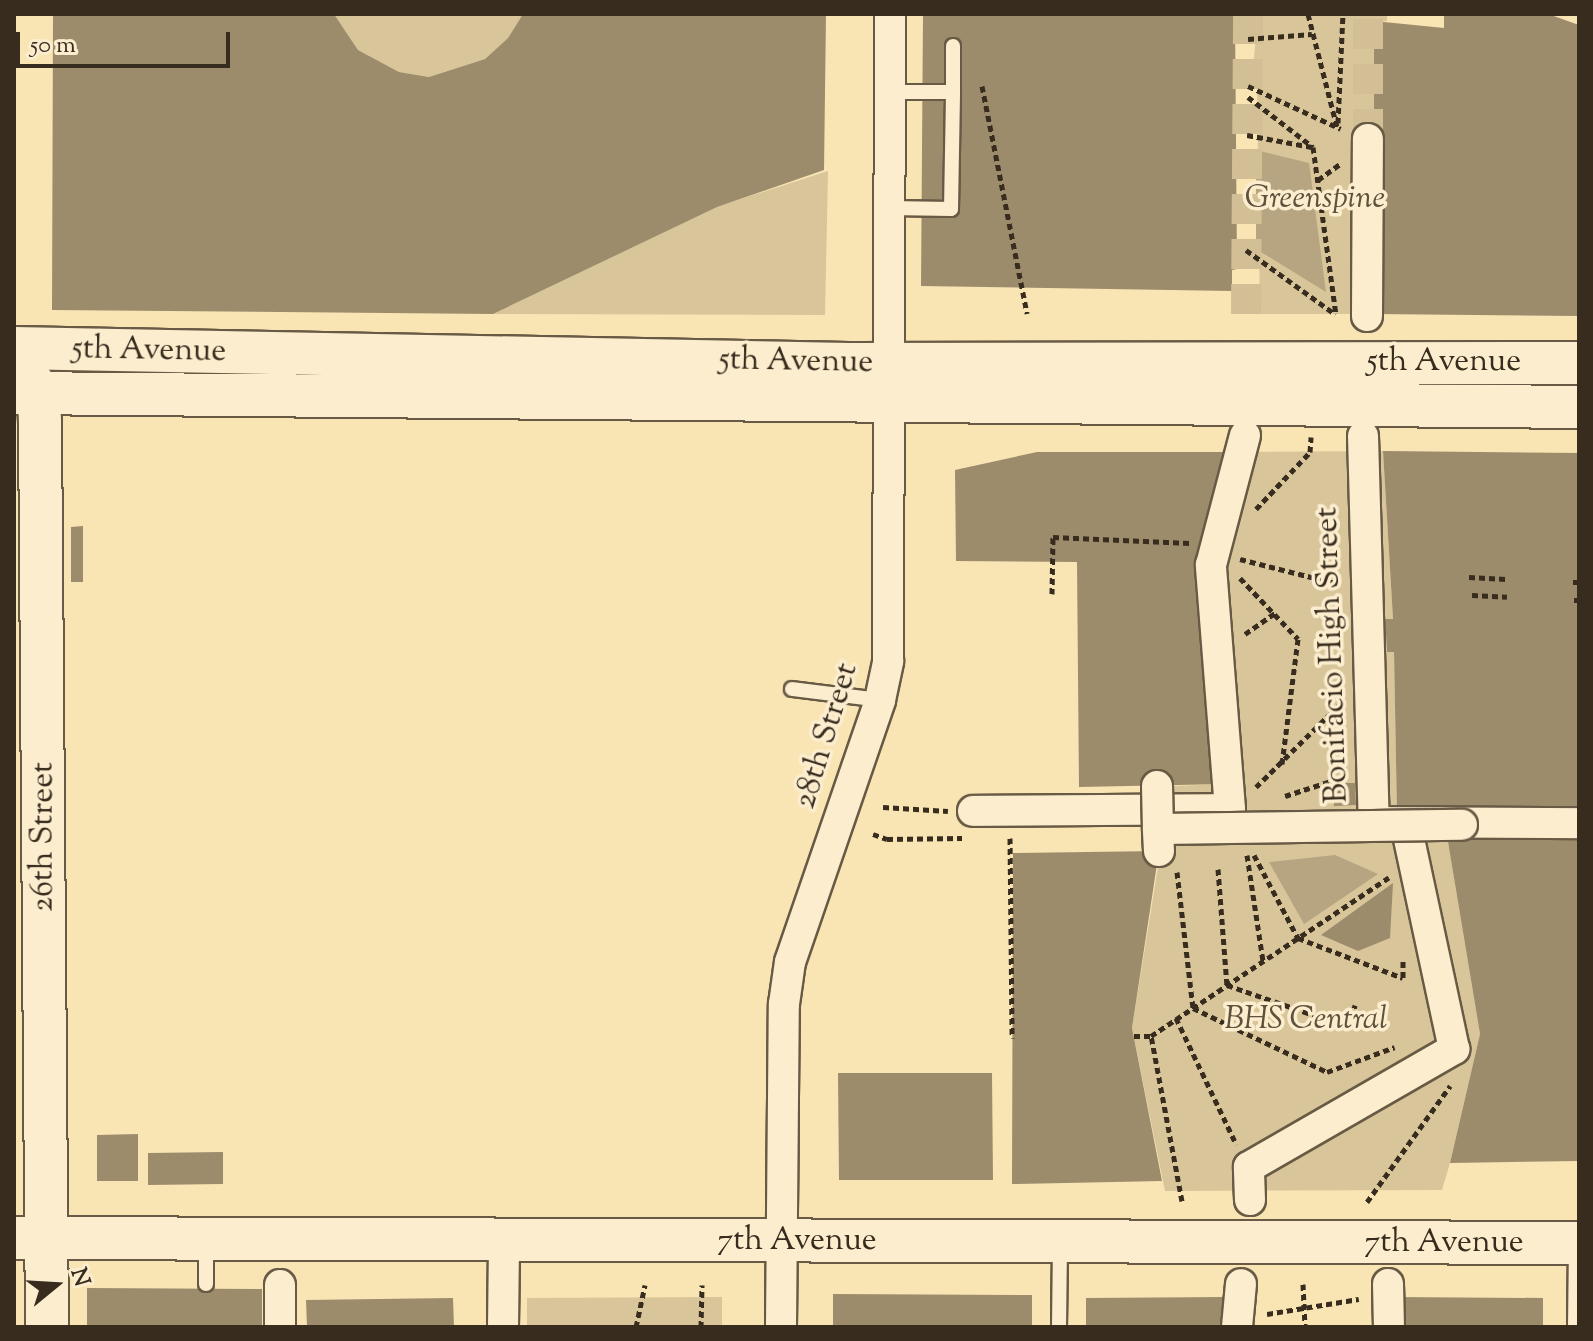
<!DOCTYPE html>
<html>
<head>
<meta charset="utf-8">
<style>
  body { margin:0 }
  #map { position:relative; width:1593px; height:1341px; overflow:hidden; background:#f9e4b4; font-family:"Sorts Mill Goudy",serif }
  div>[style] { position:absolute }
  .green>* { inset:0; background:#d8c59a }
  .water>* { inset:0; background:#b7a581 }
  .building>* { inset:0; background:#9c8c6c }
  .street-tunnel>* { height:30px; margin-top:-15px; transform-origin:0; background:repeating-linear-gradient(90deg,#d2bf96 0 30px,transparent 0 45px) }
  .path>* { height:5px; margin-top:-2.5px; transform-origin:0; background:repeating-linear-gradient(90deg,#372c1e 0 6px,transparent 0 10px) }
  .roads { filter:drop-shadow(2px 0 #685a44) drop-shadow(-2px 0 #685a44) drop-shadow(0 2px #685a44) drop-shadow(0 -2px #685a44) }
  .lane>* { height:14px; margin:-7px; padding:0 7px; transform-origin:7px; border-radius:7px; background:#fbedce }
  .street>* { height:30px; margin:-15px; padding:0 15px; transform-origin:15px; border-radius:15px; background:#fbedce }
  .secondary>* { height:42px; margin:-21px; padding:0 21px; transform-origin:21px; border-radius:21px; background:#fbedce }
  .bridges { filter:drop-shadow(2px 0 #685a44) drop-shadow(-2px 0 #685a44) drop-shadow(0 2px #685a44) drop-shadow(0 -2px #685a44) }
  .street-bridge>* { height:30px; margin:-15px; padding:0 15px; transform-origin:15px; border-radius:15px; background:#fbedce }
  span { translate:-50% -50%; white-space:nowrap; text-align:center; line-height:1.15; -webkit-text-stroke:7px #fbedce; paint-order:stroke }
  .park-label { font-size:32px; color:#5f523d; font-style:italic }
  .street-label { font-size:32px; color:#372c1e }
  .frame { position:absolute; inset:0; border:16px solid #372c1e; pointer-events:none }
  .north { position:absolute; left:16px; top:1245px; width:80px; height:80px; -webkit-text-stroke:6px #fbedce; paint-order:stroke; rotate:72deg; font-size:22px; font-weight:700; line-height:32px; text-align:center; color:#372c1e }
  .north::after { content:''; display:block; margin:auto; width:28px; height:36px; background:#372c1e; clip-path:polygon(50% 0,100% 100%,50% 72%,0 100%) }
  .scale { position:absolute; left:16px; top:32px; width:214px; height:36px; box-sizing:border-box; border:4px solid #372c1e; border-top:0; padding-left:10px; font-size:24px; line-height:28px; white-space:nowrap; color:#372c1e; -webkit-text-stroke:6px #fbedce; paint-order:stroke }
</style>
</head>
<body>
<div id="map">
  <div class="green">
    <div style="clip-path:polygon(334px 14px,523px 14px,508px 38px,485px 59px,429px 77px,399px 72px,358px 50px)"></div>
    <div style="clip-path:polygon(1258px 14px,1387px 14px,1387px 21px,1374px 22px,1374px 314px,1260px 314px,1257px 83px,1252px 80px)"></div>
    <div style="clip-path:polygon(828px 171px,825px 315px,493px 314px,716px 207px)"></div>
    <div style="clip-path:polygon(1383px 451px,1393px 619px,1385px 620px,1387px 652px,1394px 652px,1397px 815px,1447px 836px,1480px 1034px,1450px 1163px,1442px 1190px,1165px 1191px,1132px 1028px,1171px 786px,1226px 784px,1202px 566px,1230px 452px)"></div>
    <div style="clip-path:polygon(722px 1297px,722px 1327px,527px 1327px,527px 1298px)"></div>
  </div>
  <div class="water">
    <div style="clip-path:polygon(1256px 150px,1309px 163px,1326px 292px,1256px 249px)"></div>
    <div style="clip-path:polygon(1335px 855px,1378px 874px,1304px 924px,1269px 862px)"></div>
  </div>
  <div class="building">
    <div style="clip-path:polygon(53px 14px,334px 14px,358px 50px,399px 72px,429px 77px,485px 59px,508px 38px,523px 14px,826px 14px,824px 170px,717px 207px,493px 314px,52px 310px)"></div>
    <div style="clip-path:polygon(923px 14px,1235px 14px,1237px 269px,1232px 270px,1232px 291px,921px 286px)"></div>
    <div style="clip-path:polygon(1444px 14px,1548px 14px,1579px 25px,1579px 316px,1374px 314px,1374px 21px,1444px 28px)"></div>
    <div style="clip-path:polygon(1383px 451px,1579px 453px,1579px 817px,1397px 815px,1394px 652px,1387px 652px,1385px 619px,1393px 619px)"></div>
    <div style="clip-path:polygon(1037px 452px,1230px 452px,1202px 566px,1226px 784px,1079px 787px,1077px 562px,956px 561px,955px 470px)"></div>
    <div style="clip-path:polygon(83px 526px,83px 582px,71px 582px,71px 527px)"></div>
    <div style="clip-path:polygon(1333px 783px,1355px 783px,1356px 805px,1334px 806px)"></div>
    <div style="clip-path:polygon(1447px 836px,1579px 837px,1579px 1161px,1450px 1163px,1480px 1034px)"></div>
    <div style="clip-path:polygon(1159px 851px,1132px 1028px,1162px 1181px,1012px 1184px,1013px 853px)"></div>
    <div style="clip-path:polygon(1393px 883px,1390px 938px,1358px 951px,1321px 935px)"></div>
    <div style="clip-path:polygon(838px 1073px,992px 1073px,993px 1180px,839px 1180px)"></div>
    <div style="clip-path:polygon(138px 1134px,138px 1181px,97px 1181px,97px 1135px)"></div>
    <div style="clip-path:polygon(223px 1152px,223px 1184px,148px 1185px,148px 1153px)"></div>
    <div style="clip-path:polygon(87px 1288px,262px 1289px,262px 1327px,87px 1327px)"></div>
    <div style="clip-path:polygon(833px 1294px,1032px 1295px,1032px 1327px,833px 1327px)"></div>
    <div style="clip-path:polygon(1225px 1297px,1224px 1327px,1086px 1327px,1086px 1298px)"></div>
    <div style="clip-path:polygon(1395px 1297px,1543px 1298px,1543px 1327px,1396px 1327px)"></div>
    <div style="clip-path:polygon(453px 1298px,454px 1327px,307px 1327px,306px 1300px)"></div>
  </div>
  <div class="street-tunnel">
    <div style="left:1368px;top:139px;width:125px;rotate:-90deg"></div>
    <div style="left:1246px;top:314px;width:300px;rotate:-89.6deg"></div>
  </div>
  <div class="path">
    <div style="left:1308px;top:14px;width:117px;rotate:75.6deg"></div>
    <div style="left:1248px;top:39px;width:64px;rotate:-4.5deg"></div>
    <div style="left:982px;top:86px;width:232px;rotate:78.8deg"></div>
    <div style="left:1248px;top:86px;width:102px;rotate:24.8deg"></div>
    <div style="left:1248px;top:97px;width:82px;rotate:37.6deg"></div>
    <div style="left:1313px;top:147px;width:169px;rotate:82.2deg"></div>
    <div style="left:1338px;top:123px;width:109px;rotate:-87.4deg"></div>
    <div style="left:1247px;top:135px;width:66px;rotate:10.5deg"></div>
    <div style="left:1318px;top:180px;width:27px;rotate:-36deg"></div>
    <div style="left:1246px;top:250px;width:110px;rotate:35.7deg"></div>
    <div style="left:1256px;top:509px;width:79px;rotate:-46.5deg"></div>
    <div style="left:1310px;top:452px;width:15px;rotate:-86deg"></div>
    <div style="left:1240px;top:559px;width:102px;rotate:14.2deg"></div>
    <div style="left:1469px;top:577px;width:37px;rotate:3deg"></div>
    <div style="left:1240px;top:578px;width:84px;rotate:46.4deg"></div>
    <div style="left:1298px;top:639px;width:126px;rotate:97.3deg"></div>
    <div style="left:1573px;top:582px;width:6px"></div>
    <div style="left:1052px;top:594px;width:57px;rotate:-89deg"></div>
    <div style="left:1053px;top:537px;width:137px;rotate:2.5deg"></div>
    <div style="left:1472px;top:595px;width:35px;rotate:3deg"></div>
    <div style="left:1574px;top:600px;width:5px"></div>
    <div style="left:1245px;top:634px;width:38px;rotate:-35deg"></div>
    <div style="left:1256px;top:787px;width:122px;rotate:-44.7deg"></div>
    <div style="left:1285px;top:796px;width:61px;rotate:-18.1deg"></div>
    <div style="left:883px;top:807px;width:65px;rotate:3.5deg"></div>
    <div style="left:873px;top:834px;width:15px;rotate:20deg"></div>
    <div style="left:887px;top:839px;width:75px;rotate:-0.8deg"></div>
    <div style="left:1010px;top:838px;width:200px;rotate:89.4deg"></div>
    <div style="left:1247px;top:855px;width:107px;rotate:81.4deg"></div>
    <div style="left:1254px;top:855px;width:94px;rotate:62.1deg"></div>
    <div style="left:1298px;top:938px;width:112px;rotate:20.9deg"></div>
    <div style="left:1403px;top:978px;width:20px;rotate:-90deg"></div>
    <div style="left:1218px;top:869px;width:116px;rotate:85.6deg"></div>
    <div style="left:1227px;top:985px;width:128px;rotate:19.1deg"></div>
    <div style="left:1348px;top:1027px;width:23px;rotate:-72deg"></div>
    <div style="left:1177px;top:872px;width:137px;rotate:83.3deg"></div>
    <div style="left:1193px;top:1008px;width:148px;rotate:25.5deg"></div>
    <div style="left:1327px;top:1072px;width:72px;rotate:-20.2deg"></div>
    <div style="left:1176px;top:1018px;width:140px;rotate:64.5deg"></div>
    <div style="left:1134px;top:1036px;width:17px"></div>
    <div style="left:1182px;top:1201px;width:168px;rotate:-100.6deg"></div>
    <div style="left:1151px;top:1036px;width:286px;rotate:-33.7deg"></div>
    <div style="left:1367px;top:1202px;width:143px;rotate:-54.4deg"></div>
    <div style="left:1303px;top:1284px;width:43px;rotate:87.3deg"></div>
    <div style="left:1267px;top:1314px;width:93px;rotate:-9.3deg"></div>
    <div style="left:636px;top:1327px;width:43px;rotate:-77.9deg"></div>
    <div style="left:701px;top:1327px;width:42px;rotate:-88.6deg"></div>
  </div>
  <div class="roads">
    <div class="lane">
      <div style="left:953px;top:92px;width:46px;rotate:-90deg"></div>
      <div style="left:890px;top:208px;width:61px;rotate:0.9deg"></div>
      <div style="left:951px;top:209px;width:117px;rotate:-89deg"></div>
      <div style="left:953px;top:92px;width:63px;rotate:180deg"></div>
      <div style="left:792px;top:689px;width:89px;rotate:7.1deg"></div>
      <div style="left:206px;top:1242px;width:42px;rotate:90deg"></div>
      <div style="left:1059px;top:1327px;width:81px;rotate:-89.3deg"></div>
      <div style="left:1575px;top:1327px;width:80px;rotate:-89.3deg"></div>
    </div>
    <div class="street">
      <div style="left:1367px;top:316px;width:177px;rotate:-89.7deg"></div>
      <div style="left:1363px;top:436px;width:386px;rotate:88.4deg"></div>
      <div style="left:1374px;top:822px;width:205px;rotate:0.3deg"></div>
      <div style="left:973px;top:811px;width:257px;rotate:-0.4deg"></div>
      <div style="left:1230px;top:809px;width:245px;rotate:-94.5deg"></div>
      <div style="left:1211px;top:565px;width:134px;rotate:-75.3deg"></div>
      <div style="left:1250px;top:1200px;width:33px;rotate:-92deg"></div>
      <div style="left:1249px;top:1167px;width:237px;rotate:-29.9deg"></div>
      <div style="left:1454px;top:1049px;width:229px;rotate:-102.1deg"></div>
      <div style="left:1388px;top:1284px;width:43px;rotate:88.7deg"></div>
      <div style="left:280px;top:1285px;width:42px;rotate:90deg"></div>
      <div style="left:503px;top:1327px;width:88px;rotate:-89.3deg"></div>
      <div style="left:781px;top:1327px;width:323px;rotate:-89.5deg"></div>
      <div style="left:784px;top:1004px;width:42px;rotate:-81.9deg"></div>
      <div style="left:790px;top:962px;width:277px;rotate:-71deg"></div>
      <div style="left:880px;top:700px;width:40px;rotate:-78deg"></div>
      <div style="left:888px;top:661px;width:647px;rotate:-89.82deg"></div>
      <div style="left:1237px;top:1327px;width:43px;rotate:-84.7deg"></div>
    </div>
    <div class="secondary">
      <div style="left:14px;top:348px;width:835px;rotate:1.1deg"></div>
      <div style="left:849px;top:364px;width:730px;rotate:-0.08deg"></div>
      <div style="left:26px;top:372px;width:26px;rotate:59deg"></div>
      <div style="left:39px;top:394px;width:28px;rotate:88deg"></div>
      <div style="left:40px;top:422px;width:905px;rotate:89.56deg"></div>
      <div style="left:14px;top:393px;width:1565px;rotate:0.51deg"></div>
      <div style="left:14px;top:1238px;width:1565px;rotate:0.18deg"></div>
    </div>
  </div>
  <div class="bridges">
    <div class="street-bridge">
      <div style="left:1157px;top:786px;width:43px;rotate:88.7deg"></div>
      <div style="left:1159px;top:851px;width:22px;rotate:-93deg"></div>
      <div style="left:1158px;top:829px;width:304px;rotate:-0.8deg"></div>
    </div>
  </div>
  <div class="park-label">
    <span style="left:1315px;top:199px">Greenspine</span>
    <span style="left:1306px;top:1020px">BHS Central</span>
  </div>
  <div class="street-label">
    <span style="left:149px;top:351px;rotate:1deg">5th Avenue</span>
    <span style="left:796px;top:362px;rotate:1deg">5th Avenue</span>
    <span style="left:1444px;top:362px">5th Avenue</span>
    <span style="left:1333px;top:655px;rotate:-92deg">Bonifacio High Street</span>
    <span style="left:827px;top:736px;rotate:-73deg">28th Street</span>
    <span style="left:44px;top:837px;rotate:-90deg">26th Street</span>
    <span style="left:797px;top:1241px">7th Avenue</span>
    <span style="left:1444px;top:1243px">7th Avenue</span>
  </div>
  <div class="frame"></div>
  <div class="north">N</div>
  <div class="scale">50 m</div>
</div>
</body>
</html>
